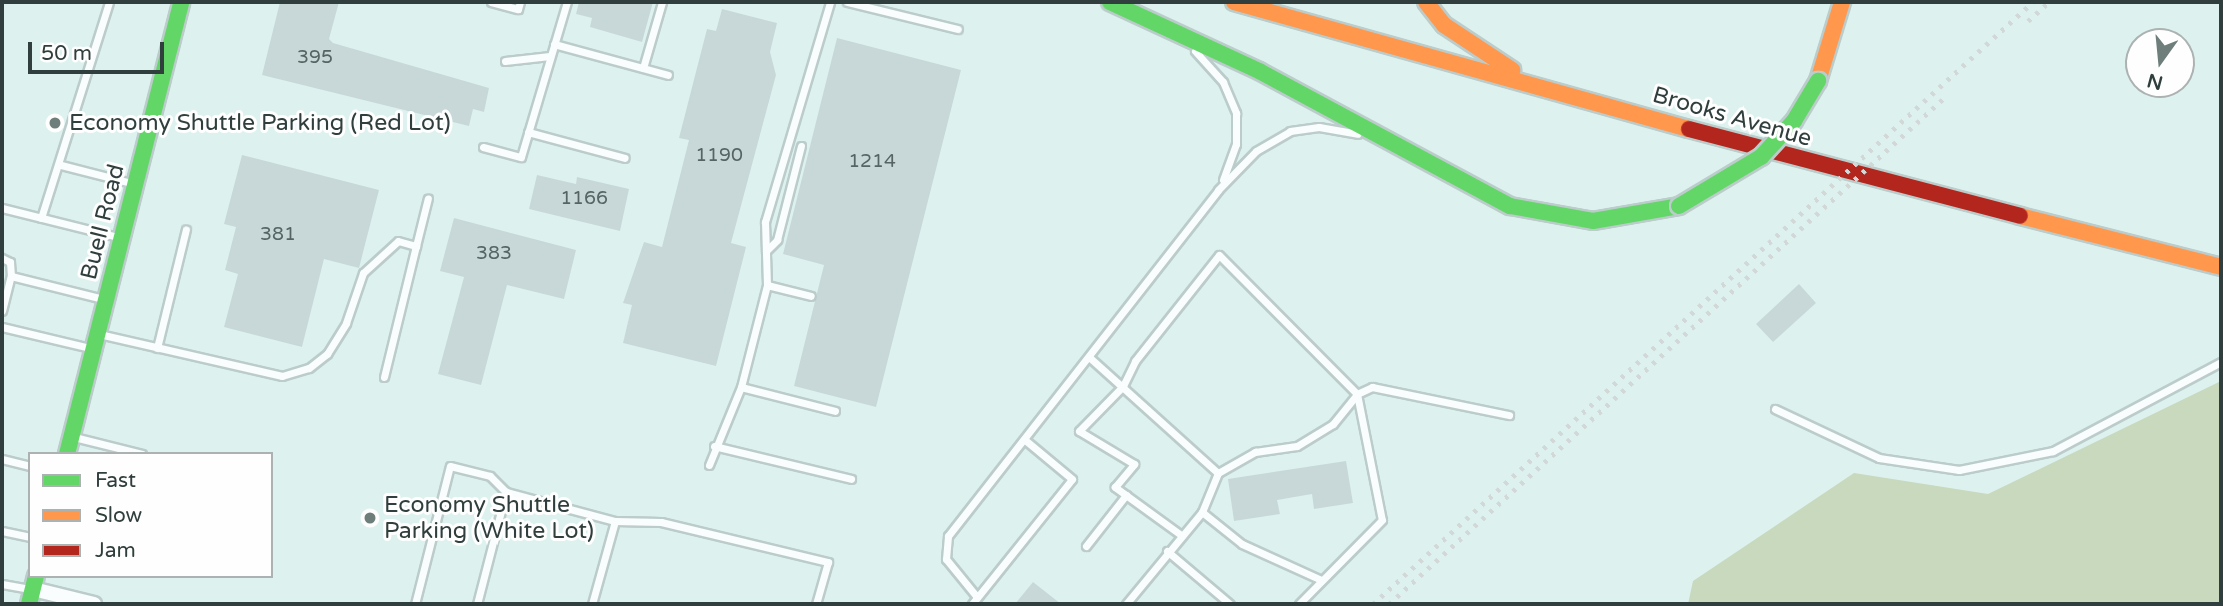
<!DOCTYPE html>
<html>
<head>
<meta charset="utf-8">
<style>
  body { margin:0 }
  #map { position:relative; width:2223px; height:606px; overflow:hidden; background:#ddf2ef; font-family:"Varela Round",sans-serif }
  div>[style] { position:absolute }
  .green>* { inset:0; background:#c8d9bd }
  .building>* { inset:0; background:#c8d8d8 }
  .roads { filter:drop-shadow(2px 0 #bbccca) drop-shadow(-2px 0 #bbccca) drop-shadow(0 2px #bbccca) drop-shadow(0 -2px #bbccca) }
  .lane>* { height:7px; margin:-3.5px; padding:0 3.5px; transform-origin:3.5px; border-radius:3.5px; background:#fafdfd }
  .street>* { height:14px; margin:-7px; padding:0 7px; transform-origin:7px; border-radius:7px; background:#fafdfd }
  .fast>* { height:16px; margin:-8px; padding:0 8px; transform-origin:8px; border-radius:8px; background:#63d668 }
  .slow>* { height:16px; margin:-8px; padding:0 8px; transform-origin:8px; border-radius:8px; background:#ff974d }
  .jam>* { height:16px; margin:-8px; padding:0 8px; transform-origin:8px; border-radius:8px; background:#b3261e }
  .rail>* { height:5px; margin-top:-2.5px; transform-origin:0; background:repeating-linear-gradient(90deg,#d2d8d7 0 3.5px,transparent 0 10.5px) }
  .bridges { filter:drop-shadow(2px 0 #bbccca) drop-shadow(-2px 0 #bbccca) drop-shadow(0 2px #bbccca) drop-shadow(0 -2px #bbccca) }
  .fast-bridge>* { height:16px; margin:-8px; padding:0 8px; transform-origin:8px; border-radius:8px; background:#63d668 }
  .dots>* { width:19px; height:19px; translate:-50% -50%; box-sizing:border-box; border:4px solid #fefefe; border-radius:50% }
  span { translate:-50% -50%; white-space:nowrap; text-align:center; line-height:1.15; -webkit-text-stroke:6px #fefefe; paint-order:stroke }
  .number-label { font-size:19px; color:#566564 }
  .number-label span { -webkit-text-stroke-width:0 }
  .street-label { font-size:23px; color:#303f3d }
  .poi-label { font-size:23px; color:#303f3d }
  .left { translate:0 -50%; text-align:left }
  .frame { position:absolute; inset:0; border:4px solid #303f3d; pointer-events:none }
  .legend { position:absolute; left:28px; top:452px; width:245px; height:126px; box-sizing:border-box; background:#fefefe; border:2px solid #acb2b1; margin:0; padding:9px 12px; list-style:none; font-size:21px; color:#303f3d }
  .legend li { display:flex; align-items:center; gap:14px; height:35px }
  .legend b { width:35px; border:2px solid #acb2b1 }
  .north { position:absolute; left:2125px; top:28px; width:70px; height:70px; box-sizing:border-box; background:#fefefe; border:2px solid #acb2b1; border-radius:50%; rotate:195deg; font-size:19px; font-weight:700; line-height:28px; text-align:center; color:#303f3d }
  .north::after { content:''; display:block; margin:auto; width:24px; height:32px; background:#6d7e7b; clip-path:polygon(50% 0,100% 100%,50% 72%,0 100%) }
  .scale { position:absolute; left:28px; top:42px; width:136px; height:32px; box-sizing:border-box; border:4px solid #303f3d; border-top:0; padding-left:9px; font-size:21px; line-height:24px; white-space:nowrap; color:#303f3d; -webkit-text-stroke:5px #fefefe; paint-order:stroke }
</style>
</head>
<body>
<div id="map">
  <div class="green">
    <div style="clip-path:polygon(2221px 381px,2219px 604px,1688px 604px,1693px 581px,1854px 473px,1988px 494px)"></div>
  </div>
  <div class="building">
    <div style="clip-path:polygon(280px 2px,339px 2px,329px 39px,333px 43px,489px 88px,484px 112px,473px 109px,469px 126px,262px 75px)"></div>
    <div style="clip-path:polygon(579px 2px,653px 2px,642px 42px,590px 27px,592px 18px,576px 14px)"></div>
    <div style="clip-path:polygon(722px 9px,777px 23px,770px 52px,776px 75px,731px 243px,746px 247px,716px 366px,623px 343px,632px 305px,623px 303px,644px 242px,662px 247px,689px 140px,679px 138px,707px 29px,716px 31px)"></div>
    <div style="clip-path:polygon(837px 38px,961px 70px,876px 407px,794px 386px,824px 265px,783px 254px)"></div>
    <div style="clip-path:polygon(242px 155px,379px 190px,359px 268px,324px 259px,302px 347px,224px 327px,238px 274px,225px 270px,236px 227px,224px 224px)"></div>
    <div style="clip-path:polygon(537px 175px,576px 184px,577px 177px,629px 189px,620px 231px,529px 209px)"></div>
    <div style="clip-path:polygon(454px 218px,576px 250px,564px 299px,507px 285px,481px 385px,438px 374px,464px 277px,440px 271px)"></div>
    <div style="clip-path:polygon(1799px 284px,1816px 303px,1773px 342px,1756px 324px)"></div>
    <div style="clip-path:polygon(1346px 461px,1353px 503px,1314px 509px,1312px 494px,1277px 500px,1280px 514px,1234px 521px,1228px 479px)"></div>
    <div style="clip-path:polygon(1033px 582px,1061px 604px,1015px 604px)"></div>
  </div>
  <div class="roads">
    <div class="lane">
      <div style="left:491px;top:2px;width:28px;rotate:15deg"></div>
      <div style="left:518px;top:9px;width:7px;rotate:-74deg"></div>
      <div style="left:847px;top:2px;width:114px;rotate:13.7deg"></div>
      <div style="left:554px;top:44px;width:118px;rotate:15.2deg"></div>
      <div style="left:1195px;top:51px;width:42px;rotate:47.9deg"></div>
      <div style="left:1223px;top:82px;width:34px;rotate:67deg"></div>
      <div style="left:1236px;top:113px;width:31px;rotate:90deg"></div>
      <div style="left:1236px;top:144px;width:38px;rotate:110deg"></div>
      <div style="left:505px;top:61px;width:45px;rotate:-6.3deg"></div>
      <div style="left:643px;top:68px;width:69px;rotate:-73.9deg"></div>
      <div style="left:528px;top:132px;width:100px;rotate:15deg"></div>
      <div style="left:483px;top:147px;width:39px;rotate:15deg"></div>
      <div style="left:521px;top:157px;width:162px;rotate:-73.5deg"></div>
      <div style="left:61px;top:165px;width:72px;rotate:14.4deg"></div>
      <div style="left:2px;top:208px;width:120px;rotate:14deg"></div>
      <div style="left:41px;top:218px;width:226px;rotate:-72.5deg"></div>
      <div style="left:766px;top:251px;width:16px;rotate:-45deg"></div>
      <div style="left:777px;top:240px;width:97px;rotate:-75.7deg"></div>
      <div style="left:2px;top:258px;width:9px;rotate:27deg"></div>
      <div style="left:10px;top:262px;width:14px;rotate:86deg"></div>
      <div style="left:767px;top:285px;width:45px;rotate:14deg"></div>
      <div style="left:2px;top:311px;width:36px;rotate:-76deg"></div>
      <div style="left:11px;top:276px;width:95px;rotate:14deg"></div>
      <div style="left:2px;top:327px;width:90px;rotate:13.4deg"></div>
      <div style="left:99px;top:334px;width:188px;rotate:12.9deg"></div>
      <div style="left:282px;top:376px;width:28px;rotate:-17deg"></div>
      <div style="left:309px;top:368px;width:23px;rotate:-38deg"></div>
      <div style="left:327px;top:354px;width:36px;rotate:-58deg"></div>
      <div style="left:346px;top:323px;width:53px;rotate:-71.2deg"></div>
      <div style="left:363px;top:273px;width:47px;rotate:-42.4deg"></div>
      <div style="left:398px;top:241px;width:19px;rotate:16deg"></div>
      <div style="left:416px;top:246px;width:49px;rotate:-76deg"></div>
      <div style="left:157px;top:348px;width:122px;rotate:-76.3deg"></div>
      <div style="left:1089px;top:357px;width:173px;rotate:42deg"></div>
      <div style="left:384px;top:377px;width:135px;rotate:-76.3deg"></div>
      <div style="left:741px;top:387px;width:97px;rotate:14.3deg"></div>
      <div style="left:1775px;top:409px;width:115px;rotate:25.2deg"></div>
      <div style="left:1879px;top:458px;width:81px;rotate:8.5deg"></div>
      <div style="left:1959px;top:470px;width:96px;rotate:-11.4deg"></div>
      <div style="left:2053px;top:451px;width:190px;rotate:-27.9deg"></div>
      <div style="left:74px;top:437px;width:70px;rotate:14deg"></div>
      <div style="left:714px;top:446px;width:141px;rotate:13.5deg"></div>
      <div style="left:2px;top:459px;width:29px;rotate:14deg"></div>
      <div style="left:709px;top:465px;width:84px;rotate:-67.7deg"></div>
      <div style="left:741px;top:387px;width:105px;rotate:-75.7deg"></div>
      <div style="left:767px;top:285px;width:63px;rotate:-91.8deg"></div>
      <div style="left:765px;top:222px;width:229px;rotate:-73.5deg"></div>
      <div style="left:1202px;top:512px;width:51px;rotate:38.7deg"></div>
      <div style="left:1242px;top:544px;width:85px;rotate:24.4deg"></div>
      <div style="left:615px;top:521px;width:46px;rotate:1.2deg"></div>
      <div style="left:661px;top:522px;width:172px;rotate:13.5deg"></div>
      <div style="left:828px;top:562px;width:44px;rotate:105.9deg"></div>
      <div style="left:2px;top:531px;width:29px;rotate:12deg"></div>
      <div style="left:1181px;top:535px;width:82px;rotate:-144deg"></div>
      <div style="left:1115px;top:487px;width:30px;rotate:-50deg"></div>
      <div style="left:1134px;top:464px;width:64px;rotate:-149deg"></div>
      <div style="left:1079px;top:431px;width:63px;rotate:-45.6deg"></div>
      <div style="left:1123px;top:386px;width:28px;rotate:-64deg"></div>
      <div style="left:1135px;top:361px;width:135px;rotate:-51.6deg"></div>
      <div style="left:1219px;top:255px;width:196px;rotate:45.2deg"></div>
      <div style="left:1357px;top:394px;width:128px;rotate:78.8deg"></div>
      <div style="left:1382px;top:520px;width:118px;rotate:134.7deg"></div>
      <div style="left:1086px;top:546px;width:65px;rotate:-51.9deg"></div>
      <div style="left:1167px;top:551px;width:82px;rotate:40.1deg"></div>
      <div style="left:2px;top:584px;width:27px;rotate:10deg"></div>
      <div style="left:977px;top:597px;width:49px;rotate:-129.2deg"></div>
      <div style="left:946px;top:559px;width:23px;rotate:-85deg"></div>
      <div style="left:948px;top:536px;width:439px;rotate:-52deg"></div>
      <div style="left:1218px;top:190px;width:54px;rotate:-45.7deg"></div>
      <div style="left:1256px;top:151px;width:39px;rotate:-30deg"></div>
      <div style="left:1290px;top:131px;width:29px;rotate:-8deg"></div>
      <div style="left:1319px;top:127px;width:39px;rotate:10deg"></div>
      <div style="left:415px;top:604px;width:142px;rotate:-75.8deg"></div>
      <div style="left:450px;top:466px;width:41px;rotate:14deg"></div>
      <div style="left:490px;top:476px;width:23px;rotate:45deg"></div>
      <div style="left:477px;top:604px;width:116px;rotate:-75.5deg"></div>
      <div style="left:506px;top:492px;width:113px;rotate:14.9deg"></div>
      <div style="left:615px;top:521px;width:86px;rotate:105.5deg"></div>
      <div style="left:972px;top:604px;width:160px;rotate:-51.3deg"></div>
      <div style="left:1072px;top:479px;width:61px;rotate:-140.3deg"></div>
      <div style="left:1126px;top:604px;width:119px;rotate:-50.4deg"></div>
      <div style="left:1202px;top:512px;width:42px;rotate:-67.7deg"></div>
      <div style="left:1218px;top:473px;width:43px;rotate:-29.6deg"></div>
      <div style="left:1255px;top:452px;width:42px;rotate:-8.1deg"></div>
      <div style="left:1297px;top:446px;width:42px;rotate:-31.4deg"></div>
      <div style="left:1333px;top:424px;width:38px;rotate:-51deg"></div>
      <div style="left:1357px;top:394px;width:17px;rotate:-25deg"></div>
      <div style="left:1372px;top:387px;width:140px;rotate:11.6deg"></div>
    </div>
    <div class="street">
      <div style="left:33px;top:589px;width:63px;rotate:13.8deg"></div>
    </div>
    <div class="fast">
      <div style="left:1110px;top:2px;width:164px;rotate:24.8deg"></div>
      <div style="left:1259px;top:71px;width:285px;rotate:28.3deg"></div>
      <div style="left:1510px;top:206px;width:84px;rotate:10.2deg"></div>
      <div style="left:1593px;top:221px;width:87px;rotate:-9.9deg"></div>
      <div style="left:67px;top:454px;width:466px;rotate:-75.8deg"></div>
      <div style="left:29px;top:604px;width:29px;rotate:-76deg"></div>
    </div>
    <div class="slow">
      <div style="left:1234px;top:2px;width:472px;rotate:15.6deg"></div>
      <div style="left:1426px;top:2px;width:29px;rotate:52deg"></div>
      <div style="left:1444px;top:25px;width:82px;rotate:33.5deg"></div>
      <div style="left:1818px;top:81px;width:83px;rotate:-73.1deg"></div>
      <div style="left:2020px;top:216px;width:207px;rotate:14.2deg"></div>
    </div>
    <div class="jam">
      <div style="left:1689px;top:129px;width:342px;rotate:14.7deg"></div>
    </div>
  </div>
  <div class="rail">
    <div style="left:2028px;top:21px;width:28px;rotate:-42deg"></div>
    <div style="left:1373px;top:604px;width:893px;rotate:-42.37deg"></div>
    <div style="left:1389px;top:604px;width:750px;rotate:-42.35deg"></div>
  </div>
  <div class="bridges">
    <div class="fast-bridge">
      <div style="left:1679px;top:206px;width:96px;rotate:-30.9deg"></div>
      <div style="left:1761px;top:157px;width:49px;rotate:-47.5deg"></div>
      <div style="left:1794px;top:121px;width:47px;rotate:-59deg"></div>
    </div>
  </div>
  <div class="dots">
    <div style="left:55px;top:123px;background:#6d7e7b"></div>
    <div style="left:370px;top:518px;background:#6d7e7b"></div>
  </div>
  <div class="number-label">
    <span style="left:315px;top:58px">395</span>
    <span style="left:719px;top:156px">1190</span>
    <span style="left:872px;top:162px">1214</span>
    <span style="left:584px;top:199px">1166</span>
    <span style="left:278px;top:235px">381</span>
    <span style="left:494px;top:254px">383</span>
  </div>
  <div class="street-label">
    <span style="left:1732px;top:117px;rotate:16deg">Brooks Avenue</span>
    <span style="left:103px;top:222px;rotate:-76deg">Buell Road</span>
  </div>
  <div class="poi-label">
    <span class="left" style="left:69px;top:123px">Economy Shuttle Parking (Red Lot)</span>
    <span class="left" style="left:384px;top:518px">Economy Shuttle<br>Parking (White Lot)</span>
  </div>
  <div class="frame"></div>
  <ul class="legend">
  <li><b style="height:9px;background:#63d668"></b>Fast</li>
  <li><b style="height:9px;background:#ff974d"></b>Slow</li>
  <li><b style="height:9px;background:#b3261e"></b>Jam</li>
  </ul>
  <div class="north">N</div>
  <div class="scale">50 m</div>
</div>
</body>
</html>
